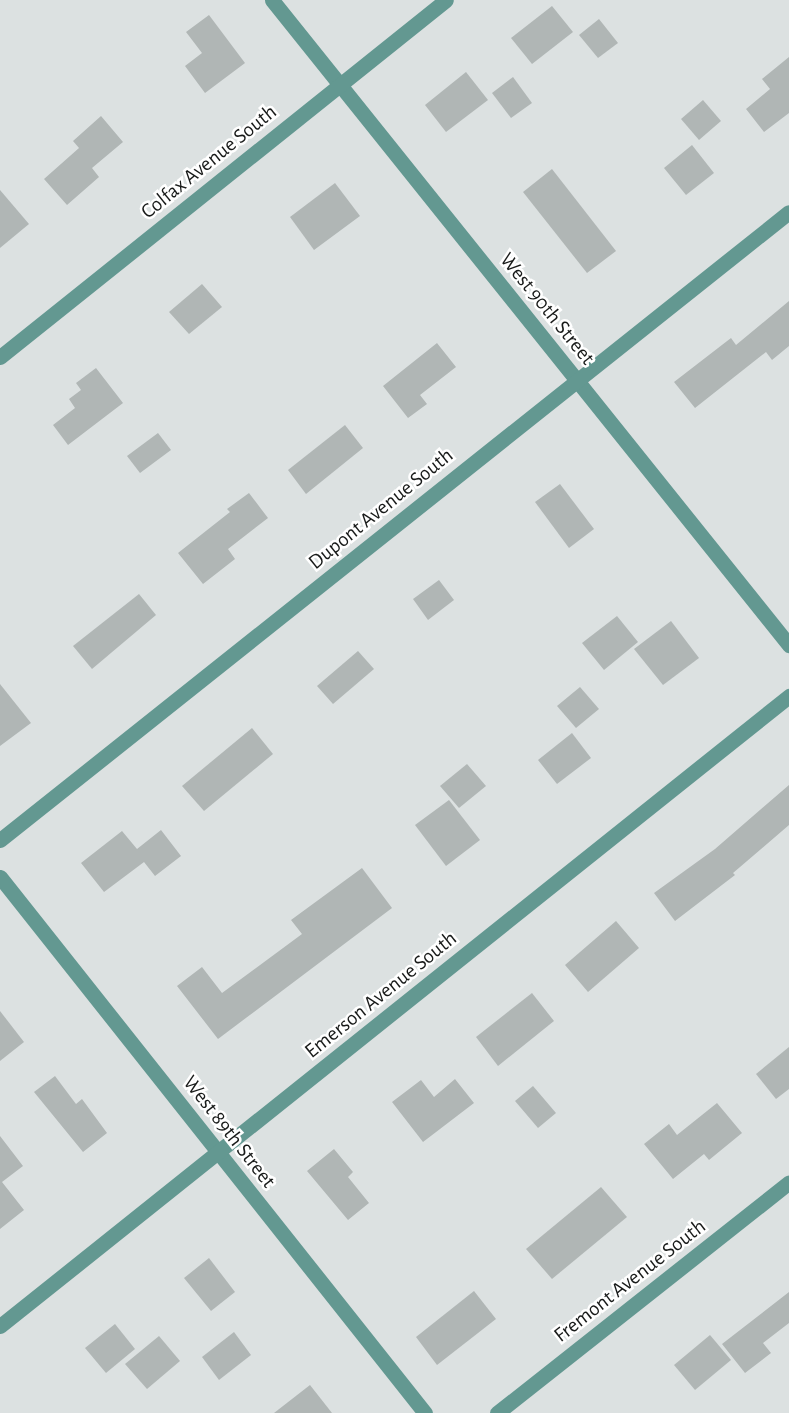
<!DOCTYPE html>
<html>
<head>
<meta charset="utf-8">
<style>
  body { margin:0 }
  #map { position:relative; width:789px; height:1413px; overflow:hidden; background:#dce1e1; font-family:"Alegreya Sans",sans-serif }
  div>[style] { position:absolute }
  .building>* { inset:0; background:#b0b6b5 }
  .minor>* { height:15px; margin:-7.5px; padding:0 7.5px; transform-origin:7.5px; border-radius:7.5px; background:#639891 }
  span { translate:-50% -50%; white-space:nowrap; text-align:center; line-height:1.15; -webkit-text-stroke:5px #fff; paint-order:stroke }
  .street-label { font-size:21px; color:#181a19 }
</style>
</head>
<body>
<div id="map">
  <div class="building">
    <div style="clip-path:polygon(552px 6px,573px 32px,532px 64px,511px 38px)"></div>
    <div style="clip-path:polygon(209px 15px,245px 63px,205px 93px,185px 66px,202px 53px,186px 32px)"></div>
    <div style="clip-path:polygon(599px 19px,618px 43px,598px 58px,579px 35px)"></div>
    <div style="clip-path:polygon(789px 57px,789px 113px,764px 132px,746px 109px,770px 89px,762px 79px)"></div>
    <div style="clip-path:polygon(466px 72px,488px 100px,446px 132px,425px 105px)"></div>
    <div style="clip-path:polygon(513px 77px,532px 103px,511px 118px,492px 93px)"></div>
    <div style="clip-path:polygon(703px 100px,721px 121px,699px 140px,681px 119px)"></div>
    <div style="clip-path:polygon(101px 116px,123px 142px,92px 168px,99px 177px,67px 205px,44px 179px,79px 148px,73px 141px)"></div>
    <div style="clip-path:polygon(692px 145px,714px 173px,686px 195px,664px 168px)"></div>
    <div style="clip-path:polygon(552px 169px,616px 251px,587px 273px,523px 192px)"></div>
    <div style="clip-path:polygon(335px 183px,360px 216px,314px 250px,290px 217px)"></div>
    <div style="clip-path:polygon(0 190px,29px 224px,0 248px)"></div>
    <div style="clip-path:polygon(202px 284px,222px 307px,189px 334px,169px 312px)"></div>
    <div style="clip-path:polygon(789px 301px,789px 346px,772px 360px,766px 352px,695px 408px,674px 382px,731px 338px,736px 345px)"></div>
    <div style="clip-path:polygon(437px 343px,456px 367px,420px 395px,427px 404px,408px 418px,383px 386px)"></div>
    <div style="clip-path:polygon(96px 368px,123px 403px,68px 445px,53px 425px,75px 408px,69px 399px,81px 390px,76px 383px)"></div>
    <div style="clip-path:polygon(345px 425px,363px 448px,306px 494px,288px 470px)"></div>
    <div style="clip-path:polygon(158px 433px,171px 450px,140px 473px,127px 456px)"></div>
    <div style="clip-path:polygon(560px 484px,594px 529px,569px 548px,535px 502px)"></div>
    <div style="clip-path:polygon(249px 493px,268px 518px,228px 549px,235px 559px,203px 584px,178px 553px,230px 512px,227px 509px)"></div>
    <div style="clip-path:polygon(439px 580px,454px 600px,428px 620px,413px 599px)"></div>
    <div style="clip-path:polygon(139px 594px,156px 615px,92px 669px,73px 646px)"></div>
    <div style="clip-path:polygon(617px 616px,638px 642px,604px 670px,582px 643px)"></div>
    <div style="clip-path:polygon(671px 621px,699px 658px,663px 685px,634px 649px)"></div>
    <div style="clip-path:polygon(358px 651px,374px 669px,333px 704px,317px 686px)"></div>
    <div style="clip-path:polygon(0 684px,31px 723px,0 746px)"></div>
    <div style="clip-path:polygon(580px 687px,599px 709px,576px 728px,557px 706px)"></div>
    <div style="clip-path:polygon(252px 728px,273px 754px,204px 811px,182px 786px)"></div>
    <div style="clip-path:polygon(572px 733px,591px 758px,557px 784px,538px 760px)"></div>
    <div style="clip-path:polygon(467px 764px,486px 786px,459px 808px,440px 786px)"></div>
    <div style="clip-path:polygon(789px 785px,789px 825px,733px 873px,735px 875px,675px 921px,654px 893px,715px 849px)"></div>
    <div style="clip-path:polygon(449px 800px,480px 840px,446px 866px,415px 825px)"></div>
    <div style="clip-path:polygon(161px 830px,181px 856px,155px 876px,144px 862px,104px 892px,81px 863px,122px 831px,137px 849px)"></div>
    <div style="clip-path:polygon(362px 868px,392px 908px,218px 1039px,177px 986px,202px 967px,222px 993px,302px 934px,291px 920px)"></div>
    <div style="clip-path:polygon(616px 921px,639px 948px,588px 992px,565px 965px)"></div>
    <div style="clip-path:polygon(532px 993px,554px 1021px,498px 1066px,476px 1037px)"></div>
    <div style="clip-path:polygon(0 1011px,24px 1042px,0 1061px)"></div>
    <div style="clip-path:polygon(789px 1047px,789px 1089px,776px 1099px,756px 1074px)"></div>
    <div style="clip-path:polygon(55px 1076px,76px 1104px,82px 1099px,107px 1133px,83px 1152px,34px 1092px)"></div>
    <div style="clip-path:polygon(455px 1079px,474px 1103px,423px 1142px,392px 1102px,421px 1080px,434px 1097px)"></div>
    <div style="clip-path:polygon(533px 1086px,556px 1113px,538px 1128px,515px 1101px)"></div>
    <div style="clip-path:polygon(717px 1103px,742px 1133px,709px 1160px,704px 1154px,673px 1179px,644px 1144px,669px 1124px,677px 1135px)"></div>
    <div style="clip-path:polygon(0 1136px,23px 1166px,2px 1182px,24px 1210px,0 1229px)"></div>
    <div style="clip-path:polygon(334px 1149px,353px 1172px,348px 1177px,369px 1203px,348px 1220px,307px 1171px)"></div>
    <div style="clip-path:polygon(601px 1187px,627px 1217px,552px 1279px,526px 1249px)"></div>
    <div style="clip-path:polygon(209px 1258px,235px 1292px,211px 1311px,184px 1278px)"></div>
    <div style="clip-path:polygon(474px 1291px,496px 1319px,437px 1365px,416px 1337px)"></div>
    <div style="clip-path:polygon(789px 1292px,789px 1323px,763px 1343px,771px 1353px,745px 1373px,722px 1344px)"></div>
    <div style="clip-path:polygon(115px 1324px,135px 1349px,106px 1373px,85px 1348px)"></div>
    <div style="clip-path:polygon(234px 1332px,251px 1355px,219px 1380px,202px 1357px)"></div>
    <div style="clip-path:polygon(710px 1335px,731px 1360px,695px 1390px,674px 1365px)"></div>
    <div style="clip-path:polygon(159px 1336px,180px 1361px,147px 1389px,125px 1364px)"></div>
    <div style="clip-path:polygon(310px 1385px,332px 1413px,274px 1413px)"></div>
  </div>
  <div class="minor">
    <div style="left:272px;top:0;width:827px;rotate:51.29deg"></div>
    <div style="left:0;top:357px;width:571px;rotate:-38.68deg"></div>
    <div style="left:0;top:840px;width:1008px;rotate:-38.52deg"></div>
    <div style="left:0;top:877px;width:684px;rotate:51.59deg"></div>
    <div style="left:0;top:1326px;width:1010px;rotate:-38.61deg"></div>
    <div style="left:497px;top:1413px;width:372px;rotate:-38.3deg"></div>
  </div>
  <div class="street-label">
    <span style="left:209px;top:162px;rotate:-39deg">Colfax Avenue South</span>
    <span style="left:547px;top:309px;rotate:51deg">West 90th Street</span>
    <span style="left:381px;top:509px;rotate:-39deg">Dupont Avenue South</span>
    <span style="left:381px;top:995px;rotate:-39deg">Emerson Avenue South</span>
    <span style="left:229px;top:1132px;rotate:52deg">West 89th Street</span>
    <span style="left:630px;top:1281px;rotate:-38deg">Fremont Avenue South</span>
  </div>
</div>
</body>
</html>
